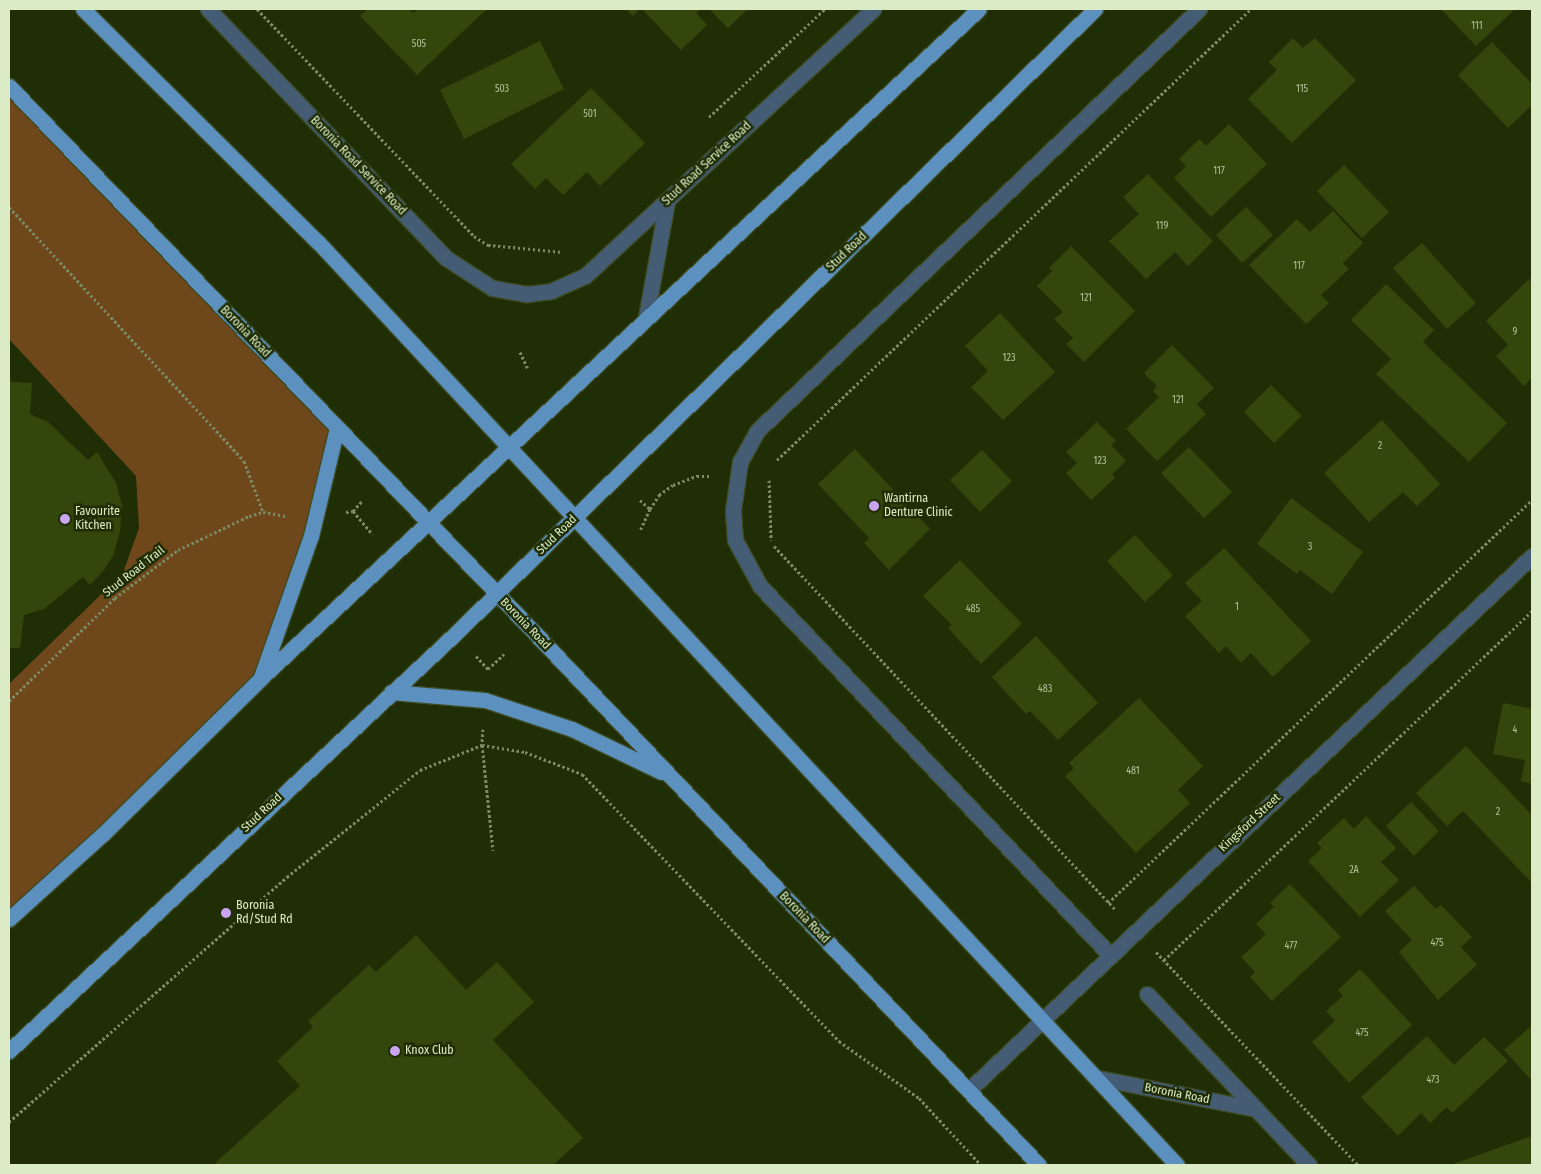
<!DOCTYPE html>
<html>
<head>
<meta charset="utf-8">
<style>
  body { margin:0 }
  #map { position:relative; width:1541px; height:1174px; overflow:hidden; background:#202e06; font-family:"Fira Sans Condensed",sans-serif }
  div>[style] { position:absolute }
  .green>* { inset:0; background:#6e471a }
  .building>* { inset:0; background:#33470d }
  .path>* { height:3px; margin-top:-1.5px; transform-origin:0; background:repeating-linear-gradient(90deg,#7b8a63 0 2.5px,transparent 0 5px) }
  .roads { filter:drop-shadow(1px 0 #3e4c25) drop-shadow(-1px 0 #3e4c25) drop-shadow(0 1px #3e4c25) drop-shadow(0 -1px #3e4c25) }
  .minor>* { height:15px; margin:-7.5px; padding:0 7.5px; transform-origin:7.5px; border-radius:7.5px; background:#445d74 }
  .major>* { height:15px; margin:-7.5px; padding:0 7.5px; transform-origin:7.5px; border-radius:7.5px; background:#5b90bf }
  .dots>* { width:14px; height:14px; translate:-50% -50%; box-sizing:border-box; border:2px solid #202e06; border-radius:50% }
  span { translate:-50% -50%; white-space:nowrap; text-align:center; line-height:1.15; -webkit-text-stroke:5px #202e06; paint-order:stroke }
  .number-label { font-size:10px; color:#b0c297 }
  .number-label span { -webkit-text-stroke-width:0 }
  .street-label { font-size:12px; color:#daebc5 }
  .poi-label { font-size:12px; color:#daebc5 }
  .left { translate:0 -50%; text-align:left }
  .frame { position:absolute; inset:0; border:10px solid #daebc5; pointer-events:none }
</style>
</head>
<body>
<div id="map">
  <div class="green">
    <div style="clip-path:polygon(9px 86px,337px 428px,261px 678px,9px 920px,9px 684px,123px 573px,139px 528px,136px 476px,9px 339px)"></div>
  </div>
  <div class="building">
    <div style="clip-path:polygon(368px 9px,409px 9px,413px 13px,418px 9px,487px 9px,417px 75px,360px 16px)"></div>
    <div style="clip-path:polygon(626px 9px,640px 9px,633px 16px)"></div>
    <div style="clip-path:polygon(642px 9px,701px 9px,696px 13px,707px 25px,681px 50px)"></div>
    <div style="clip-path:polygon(709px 9px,748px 9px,728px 28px)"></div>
    <div style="clip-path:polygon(1441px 9px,1515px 9px,1476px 46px)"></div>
    <div style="clip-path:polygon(1293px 38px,1303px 48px,1315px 38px,1356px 80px,1292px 143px,1248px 99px,1277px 70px,1269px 62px)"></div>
    <div style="clip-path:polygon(540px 41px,564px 89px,464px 139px,440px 90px)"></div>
    <div style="clip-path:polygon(1492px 42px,1532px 84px,1532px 105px,1508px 128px,1458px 75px)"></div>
    <div style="clip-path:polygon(591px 88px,645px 143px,600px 186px,587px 172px,563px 195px,546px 178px,535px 189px,511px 164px)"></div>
    <div style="clip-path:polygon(1229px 124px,1267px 164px,1211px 217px,1174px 178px,1186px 166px,1179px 159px,1199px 139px,1206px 146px)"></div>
    <div style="clip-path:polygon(1344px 165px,1389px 212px,1362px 238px,1317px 191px)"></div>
    <div style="clip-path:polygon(1148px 174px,1213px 241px,1188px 266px,1175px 252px,1146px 279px,1109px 241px,1139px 214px,1123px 197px)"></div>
    <div style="clip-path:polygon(1246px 207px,1273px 235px,1242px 263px,1216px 235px)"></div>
    <div style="clip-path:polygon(1333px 211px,1363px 243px,1343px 263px,1349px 269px,1321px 295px,1329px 303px,1306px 324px,1249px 265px,1297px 219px,1310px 232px)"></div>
    <div style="clip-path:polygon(1422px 243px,1476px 303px,1447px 329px,1393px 268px)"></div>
    <div style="clip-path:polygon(1071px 246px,1135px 311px,1084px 362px,1066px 344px,1073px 338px,1054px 319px,1063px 312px,1037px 286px,1052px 271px,1049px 268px)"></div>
    <div style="clip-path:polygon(1529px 279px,1532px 283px,1532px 378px,1524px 386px,1496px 356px,1508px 345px,1486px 321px)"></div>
    <div style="clip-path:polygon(1386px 284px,1434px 330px,1423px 342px,1507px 423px,1469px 462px,1376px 374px,1391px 359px,1351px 320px)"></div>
    <div style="clip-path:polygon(1000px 313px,1055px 372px,1003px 420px,971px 387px,988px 371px,965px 346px)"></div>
    <div style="clip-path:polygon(1172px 345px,1214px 388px,1197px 404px,1206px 414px,1157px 461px,1126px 429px,1159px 397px,1153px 391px,1157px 386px,1144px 373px)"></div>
    <div style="clip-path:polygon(9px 367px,11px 382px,32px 383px,30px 414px,48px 422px,88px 460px,97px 452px,116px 483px,122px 505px,120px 532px,113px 556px,103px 571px,90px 585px,83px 577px,44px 609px,24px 615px,20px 648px,9px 648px)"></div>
    <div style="clip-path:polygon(1271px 385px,1302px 416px,1274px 443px,1244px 412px)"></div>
    <div style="clip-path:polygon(1382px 420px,1440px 484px,1417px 506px,1403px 492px,1369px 522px,1324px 473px)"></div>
    <div style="clip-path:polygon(1097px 422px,1116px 441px,1111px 445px,1126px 461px,1112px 474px,1115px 478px,1091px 500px,1066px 473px,1077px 463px,1066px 452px)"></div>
    <div style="clip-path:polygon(1189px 447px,1232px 492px,1204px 518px,1161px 473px)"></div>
    <div style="clip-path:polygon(855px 449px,930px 529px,889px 570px,864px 543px,869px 538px,818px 484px)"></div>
    <div style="clip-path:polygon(982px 450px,1012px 481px,980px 512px,950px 480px)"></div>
    <div style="clip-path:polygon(1291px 498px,1363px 552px,1332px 594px,1300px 570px,1297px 574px,1257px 544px)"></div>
    <div style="clip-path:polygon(1135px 535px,1173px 575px,1145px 602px,1107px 561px)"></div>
    <div style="clip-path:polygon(1224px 548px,1311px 641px,1273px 677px,1251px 653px,1241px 663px,1226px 646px,1219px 653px,1185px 616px,1202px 601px,1185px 583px)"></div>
    <div style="clip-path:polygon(960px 560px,1022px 624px,981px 664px,948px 628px,952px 625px,923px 596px)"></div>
    <div style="clip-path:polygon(1036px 636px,1098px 703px,1058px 740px,1030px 711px,1026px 714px,992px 677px)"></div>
    <div style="clip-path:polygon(1139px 698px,1203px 766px,1178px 790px,1190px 803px,1136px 853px,1065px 776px,1074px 768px,1069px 763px)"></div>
    <div style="clip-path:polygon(1503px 703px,1532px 709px,1532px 784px,1521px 781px,1525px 760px,1493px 754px)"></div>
    <div style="clip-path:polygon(1466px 746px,1532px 815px,1532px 883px,1463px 811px,1447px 826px,1416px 793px)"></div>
    <div style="clip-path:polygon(1411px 802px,1439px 831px,1414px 856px,1386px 826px)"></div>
    <div style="clip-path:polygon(1366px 816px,1396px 848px,1381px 862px,1399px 880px,1360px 917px,1308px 861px,1322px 848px,1317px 843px,1344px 818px,1354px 829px)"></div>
    <div style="clip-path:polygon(1290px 884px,1341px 937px,1272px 1001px,1250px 977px,1255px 972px,1241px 957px,1266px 934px,1256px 924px,1274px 907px,1270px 903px)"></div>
    <div style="clip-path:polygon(1414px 886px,1436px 909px,1441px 905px,1472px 937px,1461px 947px,1477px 965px,1438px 1000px,1399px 952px,1412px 940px,1385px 911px)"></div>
    <div style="clip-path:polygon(416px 935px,466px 990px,497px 962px,534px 1002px,493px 1040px,583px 1138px,553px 1165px,213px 1165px,300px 1086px,277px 1061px,313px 1027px,308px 1021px,369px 965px,376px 972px)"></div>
    <div style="clip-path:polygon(1360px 969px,1412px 1025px,1349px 1083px,1312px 1042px,1335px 1021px,1326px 1011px,1343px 996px,1338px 990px)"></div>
    <div style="clip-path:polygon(1532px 1025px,1532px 1078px,1531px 1080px,1504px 1050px)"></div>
    <div style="clip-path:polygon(1427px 1036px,1454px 1065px,1484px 1037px,1508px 1061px,1452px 1113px,1447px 1107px,1430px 1123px,1421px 1113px,1398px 1136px,1361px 1097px)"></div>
    <div style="clip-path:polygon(1532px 1136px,1532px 1165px,1450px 1165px)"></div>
  </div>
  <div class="path">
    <div style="left:257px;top:9px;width:314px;rotate:46.3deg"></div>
    <div style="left:474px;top:236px;width:17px;rotate:33deg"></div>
    <div style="left:488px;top:245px;width:75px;rotate:5.3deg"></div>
    <div style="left:709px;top:117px;width:158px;rotate:-43deg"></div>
    <div style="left:9px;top:207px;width:346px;rotate:47.2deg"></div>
    <div style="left:244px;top:461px;width:54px;rotate:69.6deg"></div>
    <div style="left:520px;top:352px;width:19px;rotate:65deg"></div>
    <div style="left:777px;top:460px;width:654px;rotate:-43.58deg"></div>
    <div style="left:769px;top:480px;width:60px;rotate:88.1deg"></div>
    <div style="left:640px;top:500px;width:13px;rotate:42deg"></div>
    <div style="left:650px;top:509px;width:23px;rotate:115deg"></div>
    <div style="left:650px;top:509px;width:17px;rotate:-57deg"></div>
    <div style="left:659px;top:495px;width:17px;rotate:-36deg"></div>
    <div style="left:673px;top:485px;width:26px;rotate:-21deg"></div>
    <div style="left:697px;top:476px;width:12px"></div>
    <div style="left:353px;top:511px;width:30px;rotate:50deg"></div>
    <div style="left:346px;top:512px;width:7px;rotate:-8deg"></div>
    <div style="left:353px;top:511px;width:13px;rotate:-48deg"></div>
    <div style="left:774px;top:546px;width:499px;rotate:46.8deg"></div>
    <div style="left:476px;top:656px;width:18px;rotate:47deg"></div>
    <div style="left:488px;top:669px;width:22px;rotate:-43deg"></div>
    <div style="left:9px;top:701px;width:148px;rotate:-44.2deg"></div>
    <div style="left:115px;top:598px;width:79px;rotate:-37.3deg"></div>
    <div style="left:178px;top:550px;width:79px;rotate:-25.6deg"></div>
    <div style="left:249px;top:516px;width:15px;rotate:-16deg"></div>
    <div style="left:263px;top:512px;width:23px;rotate:10deg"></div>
    <div style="left:483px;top:729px;width:16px;rotate:94deg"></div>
    <div style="left:482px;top:745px;width:106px;rotate:84deg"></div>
    <div style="left:1108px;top:903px;width:585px;rotate:-43.55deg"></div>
    <div style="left:1156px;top:952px;width:294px;rotate:46.5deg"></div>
    <div style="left:1164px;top:960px;width:507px;rotate:-43.48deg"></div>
    <div style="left:9px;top:1122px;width:371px;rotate:-41.4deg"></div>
    <div style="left:287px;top:877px;width:171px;rotate:-38.8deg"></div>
    <div style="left:420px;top:770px;width:67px;rotate:-22deg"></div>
    <div style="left:482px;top:745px;width:44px;rotate:9.2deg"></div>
    <div style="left:525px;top:752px;width:61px;rotate:21.1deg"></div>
    <div style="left:582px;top:774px;width:371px;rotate:46.1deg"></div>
    <div style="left:839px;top:1041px;width:98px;rotate:35.5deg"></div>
    <div style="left:919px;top:1098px;width:91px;rotate:47.2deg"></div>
  </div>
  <div class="roads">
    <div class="minor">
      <div style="left:208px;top:9px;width:344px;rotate:46.3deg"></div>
      <div style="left:446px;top:258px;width:55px;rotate:33.1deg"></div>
      <div style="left:492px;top:288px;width:36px;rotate:10deg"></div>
      <div style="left:527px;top:294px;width:24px;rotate:-7deg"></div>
      <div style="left:551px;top:291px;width:37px;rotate:-24deg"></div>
      <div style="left:585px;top:276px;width:393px;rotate:-42.8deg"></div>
      <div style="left:646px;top:317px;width:118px;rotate:-79.7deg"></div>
      <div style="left:1111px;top:956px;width:510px;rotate:-133.49deg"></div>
      <div style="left:760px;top:586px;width:52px;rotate:-118.5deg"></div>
      <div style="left:735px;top:540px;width:30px;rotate:-94deg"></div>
      <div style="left:733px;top:510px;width:49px;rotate:-81.7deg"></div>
      <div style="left:740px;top:462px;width:35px;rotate:-61deg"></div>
      <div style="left:757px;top:431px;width:611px;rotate:-43.67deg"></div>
      <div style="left:1147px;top:994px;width:158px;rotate:46.5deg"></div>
      <div style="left:1098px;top:1078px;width:161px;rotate:11.1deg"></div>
      <div style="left:1256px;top:1109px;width:77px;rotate:46.6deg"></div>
      <div style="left:969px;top:1090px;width:776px;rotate:-43.49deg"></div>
    </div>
    <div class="major">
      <div style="left:83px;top:9px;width:331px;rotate:44.8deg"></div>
      <div style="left:318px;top:242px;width:1261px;rotate:47.06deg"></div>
      <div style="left:9px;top:86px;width:753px;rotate:46.13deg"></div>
      <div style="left:531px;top:629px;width:738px;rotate:46.54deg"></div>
      <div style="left:261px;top:677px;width:150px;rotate:-70.5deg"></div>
      <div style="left:311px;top:536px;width:111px;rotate:-76.5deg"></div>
      <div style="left:391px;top:692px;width:94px;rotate:4.9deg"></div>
      <div style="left:485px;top:700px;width:92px;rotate:18.4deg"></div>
      <div style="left:572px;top:729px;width:99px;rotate:25.8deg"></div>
      <div style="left:9px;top:919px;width:128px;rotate:-42.2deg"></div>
      <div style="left:104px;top:833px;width:221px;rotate:-44.6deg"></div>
      <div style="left:261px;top:678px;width:981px;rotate:-42.98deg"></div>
      <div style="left:9px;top:1051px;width:613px;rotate:-43.08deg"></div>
      <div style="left:457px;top:632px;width:892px;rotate:-44.32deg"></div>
    </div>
  </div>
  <div class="dots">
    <div style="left:874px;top:506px;background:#c9a5ee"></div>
    <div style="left:65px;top:519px;background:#c9a5ee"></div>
    <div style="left:226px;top:913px;background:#c9a5ee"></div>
    <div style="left:395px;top:1051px;background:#c9a5ee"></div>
  </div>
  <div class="number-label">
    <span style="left:1477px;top:27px">111</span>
    <span style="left:419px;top:45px">505</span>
    <span style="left:502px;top:90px">503</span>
    <span style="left:1302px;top:90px">115</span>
    <span style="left:590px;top:115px">501</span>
    <span style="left:1219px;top:172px">117</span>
    <span style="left:1162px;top:227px">119</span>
    <span style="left:1299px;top:267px">117</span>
    <span style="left:1086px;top:299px">121</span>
    <span style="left:1515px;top:333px">9</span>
    <span style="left:1009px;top:359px">123</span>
    <span style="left:1178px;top:401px">121</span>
    <span style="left:1380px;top:447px">2</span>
    <span style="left:1100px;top:462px">123</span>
    <span style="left:1310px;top:548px">3</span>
    <span style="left:1237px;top:608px">1</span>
    <span style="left:973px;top:610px">485</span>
    <span style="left:1045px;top:690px">483</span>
    <span style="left:1515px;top:731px">4</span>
    <span style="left:1133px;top:772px">481</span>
    <span style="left:1498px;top:813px">2</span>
    <span style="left:1354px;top:871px">2A</span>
    <span style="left:1437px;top:944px">475</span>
    <span style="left:1291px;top:947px">477</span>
    <span style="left:1362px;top:1034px">475</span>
    <span style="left:1433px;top:1081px">473</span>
  </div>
  <div class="street-label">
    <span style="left:707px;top:164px;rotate:-43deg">Stud Road Service Road</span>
    <span style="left:358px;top:166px;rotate:46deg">Boronia Road Service Road</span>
    <span style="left:847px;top:252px;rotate:-44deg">Stud Road</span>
    <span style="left:245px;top:332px;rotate:46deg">Boronia Road</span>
    <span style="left:557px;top:535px;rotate:-44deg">Stud Road</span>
    <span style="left:134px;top:572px;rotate:-38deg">Stud Road Trail</span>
    <span style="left:525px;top:624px;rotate:46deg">Boronia Road</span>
    <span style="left:262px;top:813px;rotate:-43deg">Stud Road</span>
    <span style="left:1250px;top:823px;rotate:-43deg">Kingsford Street</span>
    <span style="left:804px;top:918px;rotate:46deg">Boronia Road</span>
    <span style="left:1177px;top:1094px;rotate:11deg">Boronia Road</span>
  </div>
  <div class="poi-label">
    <span class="left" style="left:884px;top:506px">Wantirna<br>Denture Clinic</span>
    <span class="left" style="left:75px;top:519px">Favourite<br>Kitchen</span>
    <span class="left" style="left:236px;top:913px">Boronia<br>Rd/Stud Rd</span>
    <span class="left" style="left:405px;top:1051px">Knox Club</span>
  </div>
  <div class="frame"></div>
</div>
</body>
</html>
